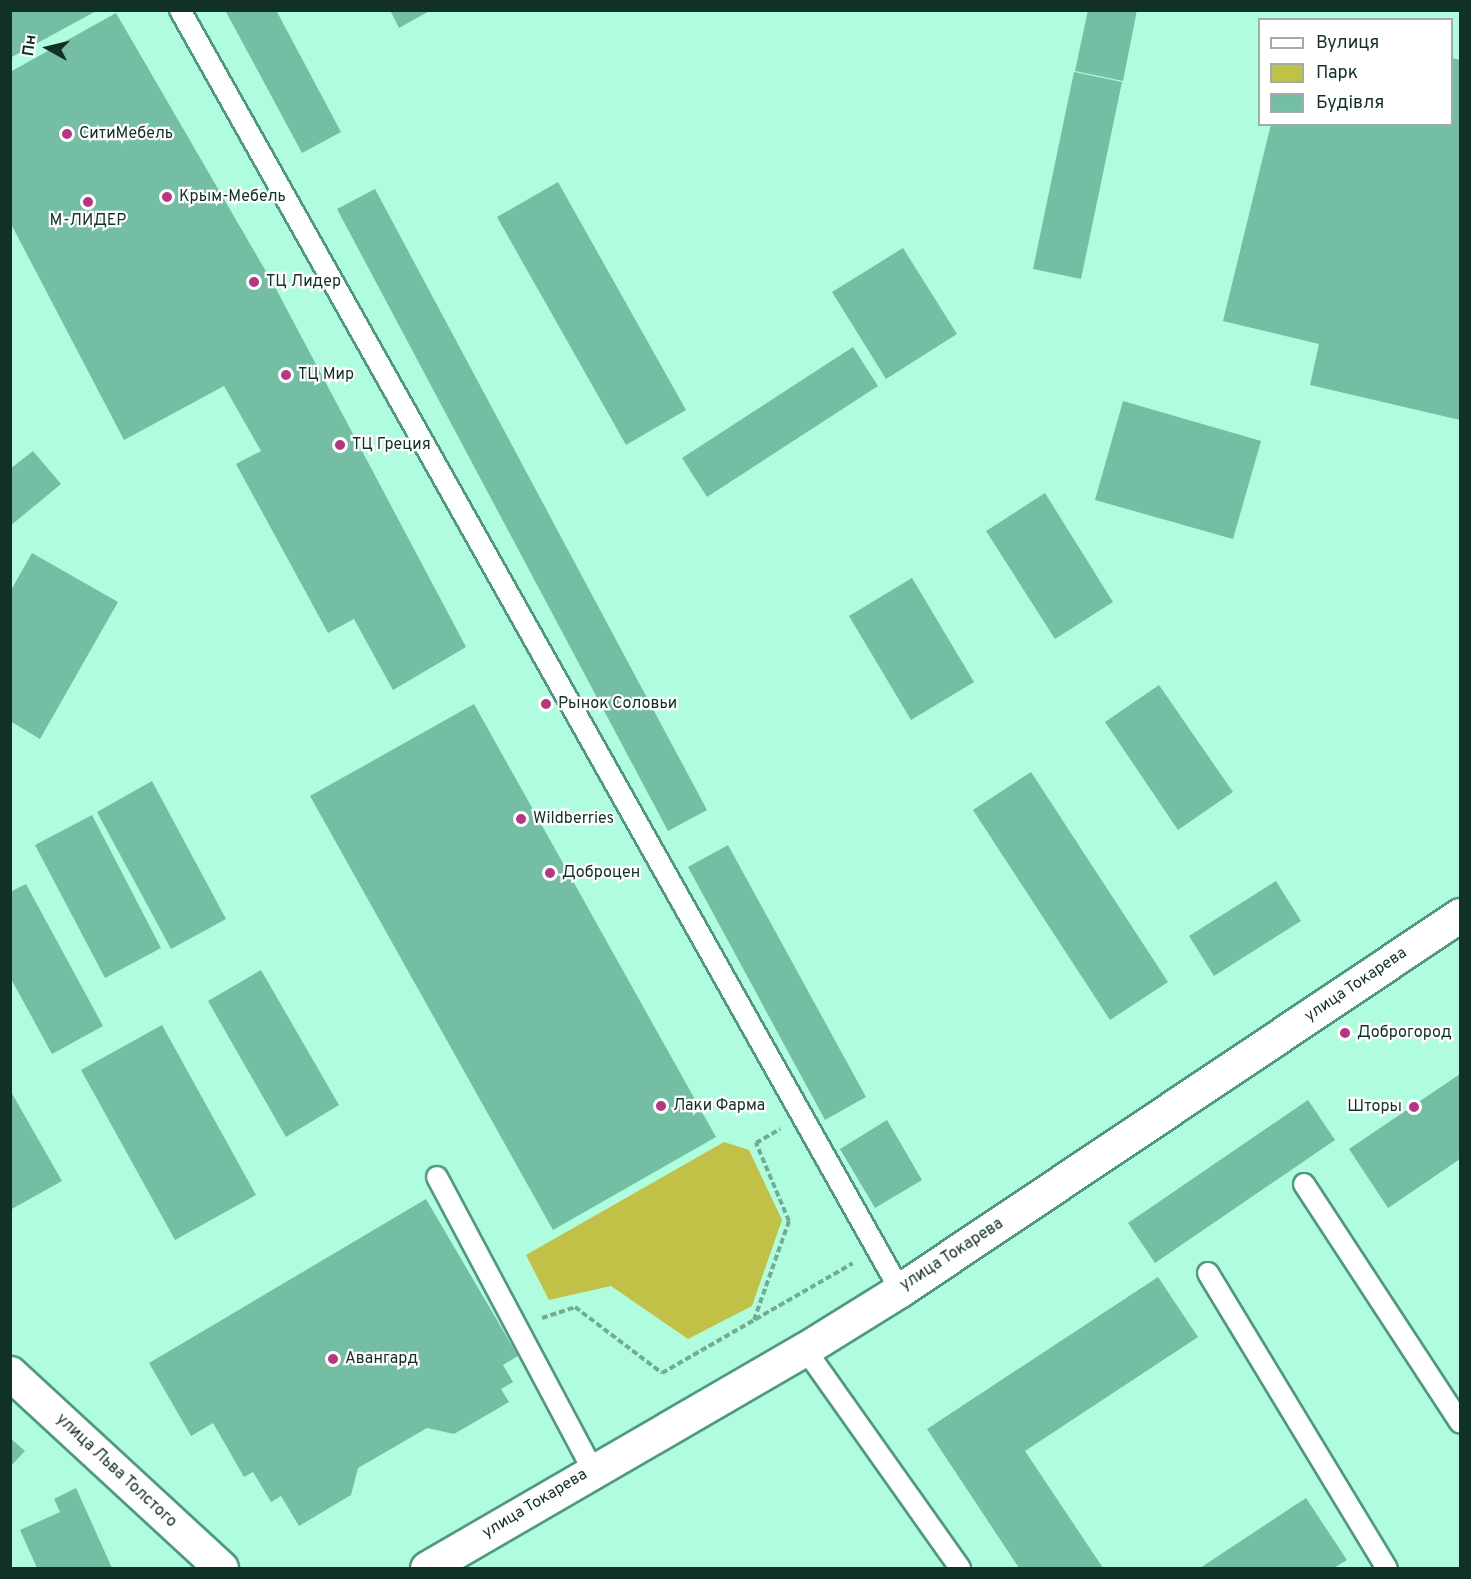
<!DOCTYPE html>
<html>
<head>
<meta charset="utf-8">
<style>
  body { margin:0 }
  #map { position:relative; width:1471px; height:1579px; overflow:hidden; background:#b0fcdf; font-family:Overpass,sans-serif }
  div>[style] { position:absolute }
  .green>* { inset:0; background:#c1c047 }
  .building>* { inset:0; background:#74bfa4 }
  .path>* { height:4px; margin-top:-2px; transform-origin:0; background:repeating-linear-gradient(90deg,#72ac97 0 6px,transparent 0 9px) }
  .roads { filter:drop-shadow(2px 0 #4f9980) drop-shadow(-2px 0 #4f9980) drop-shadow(0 2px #4f9980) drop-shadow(0 -2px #4f9980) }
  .service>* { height:20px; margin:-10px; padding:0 10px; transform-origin:10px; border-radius:10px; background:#fff }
  .tertiary>* { height:33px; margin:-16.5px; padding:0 16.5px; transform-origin:16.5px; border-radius:16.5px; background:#fff }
  .dots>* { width:16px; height:16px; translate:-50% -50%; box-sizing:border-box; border:3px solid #fff; border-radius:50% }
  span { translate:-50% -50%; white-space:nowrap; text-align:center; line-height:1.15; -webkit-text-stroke:4.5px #fff; paint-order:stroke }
  .poi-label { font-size:16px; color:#113026 }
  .left { translate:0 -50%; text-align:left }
  .right { translate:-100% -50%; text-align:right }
  .street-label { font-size:16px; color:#113026 }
  .frame { position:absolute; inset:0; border:12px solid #113026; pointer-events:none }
  .legend { position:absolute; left:1258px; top:18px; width:195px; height:108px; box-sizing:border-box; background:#fff; border:2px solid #a0aca8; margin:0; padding:8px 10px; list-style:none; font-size:18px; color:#113026 }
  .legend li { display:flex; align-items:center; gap:12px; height:30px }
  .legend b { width:30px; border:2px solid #a0aca8 }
  .north { position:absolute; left:18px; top:18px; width:60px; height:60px; -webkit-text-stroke:4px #fff; paint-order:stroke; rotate:278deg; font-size:16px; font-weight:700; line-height:24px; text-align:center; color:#113026 }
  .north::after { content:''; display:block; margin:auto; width:21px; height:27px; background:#113026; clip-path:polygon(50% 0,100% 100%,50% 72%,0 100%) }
</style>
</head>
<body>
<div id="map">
  <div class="green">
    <div style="clip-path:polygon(724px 1142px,749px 1150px,782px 1220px,752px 1306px,688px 1339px,611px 1286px,549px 1300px,526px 1255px)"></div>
  </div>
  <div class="building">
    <div style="clip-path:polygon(10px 10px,98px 10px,10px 58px)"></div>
    <div style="clip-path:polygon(225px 10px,276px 10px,341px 132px,302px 153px)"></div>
    <div style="clip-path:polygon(390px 10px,431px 10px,399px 28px)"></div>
    <div style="clip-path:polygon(1088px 10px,1137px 10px,1123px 81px,1075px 71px)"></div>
    <div style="clip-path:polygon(116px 13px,275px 287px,466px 647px,393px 690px,354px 619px,328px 633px,236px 464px,261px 451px,224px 386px,124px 440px,10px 222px,10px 72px)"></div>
    <div style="clip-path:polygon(1452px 58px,1460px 60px,1460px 420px,1310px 385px,1319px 344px,1223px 321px,1271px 124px,1452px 124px)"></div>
    <div style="clip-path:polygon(1074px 72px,1122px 82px,1081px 279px,1033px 269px)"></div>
    <div style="clip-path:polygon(558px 182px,686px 410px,626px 445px,497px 217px)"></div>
    <div style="clip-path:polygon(375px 189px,707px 810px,668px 831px,337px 209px)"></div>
    <div style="clip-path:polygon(903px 248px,957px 334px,886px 379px,832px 292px)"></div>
    <div style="clip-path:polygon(853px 347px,878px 386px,707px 497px,682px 458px)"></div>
    <div style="clip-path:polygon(1123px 401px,1261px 441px,1233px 539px,1095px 500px)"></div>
    <div style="clip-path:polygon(33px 451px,61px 484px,10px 526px,10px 469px)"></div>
    <div style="clip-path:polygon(1045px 493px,1113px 602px,1055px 639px,986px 531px)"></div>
    <div style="clip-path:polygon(32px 553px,118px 602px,40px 739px,10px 721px,10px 592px)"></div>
    <div style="clip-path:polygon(912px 578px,974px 682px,911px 720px,849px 616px)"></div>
    <div style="clip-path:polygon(1159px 685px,1233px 792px,1178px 830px,1105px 722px)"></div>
    <div style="clip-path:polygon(474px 704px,716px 1137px,553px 1230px,310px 796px)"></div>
    <div style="clip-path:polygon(1031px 772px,1168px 982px,1110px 1020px,973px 810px)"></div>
    <div style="clip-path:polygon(152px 781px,226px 919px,171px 949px,97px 812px)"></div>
    <div style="clip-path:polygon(92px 815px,161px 948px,105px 978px,35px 845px)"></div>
    <div style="clip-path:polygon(728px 845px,866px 1097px,825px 1120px,688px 867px)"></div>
    <div style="clip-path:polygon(1276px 881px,1301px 921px,1214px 976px,1189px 936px)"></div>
    <div style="clip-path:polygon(26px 884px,103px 1026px,52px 1054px,10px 977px,10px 892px)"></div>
    <div style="clip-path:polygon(261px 970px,339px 1105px,286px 1137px,208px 1001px)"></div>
    <div style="clip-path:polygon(162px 1025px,256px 1195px,175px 1240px,81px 1070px)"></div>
    <div style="clip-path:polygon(1460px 1074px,1460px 1159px,1388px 1208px,1349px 1149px)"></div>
    <div style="clip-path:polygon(10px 1090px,62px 1181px,10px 1210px)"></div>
    <div style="clip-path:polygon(1308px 1100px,1335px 1140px,1155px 1263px,1128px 1223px)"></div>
    <div style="clip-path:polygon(887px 1120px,922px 1180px,875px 1208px,840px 1149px)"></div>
    <div style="clip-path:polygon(426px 1199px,518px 1356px,503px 1365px,513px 1382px,501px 1389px,509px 1402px,454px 1434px,427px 1428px,358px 1468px,351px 1495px,299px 1526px,281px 1496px,271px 1502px,253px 1472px,244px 1477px,213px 1423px,191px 1436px,149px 1363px)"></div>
    <div style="clip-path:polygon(1158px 1277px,1198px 1337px,1025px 1451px,1103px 1568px,1019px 1568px,927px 1429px)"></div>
    <div style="clip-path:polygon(10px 1438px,25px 1451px,10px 1467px)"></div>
    <div style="clip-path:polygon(76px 1488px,112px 1568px,37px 1568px,20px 1530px,60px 1512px,54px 1499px)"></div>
    <div style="clip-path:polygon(1306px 1498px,1347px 1560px,1334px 1568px,1200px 1568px)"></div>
  </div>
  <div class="path">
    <div style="left:542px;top:1318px;width:35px;rotate:-18deg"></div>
    <div style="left:575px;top:1307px;width:109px;rotate:37.2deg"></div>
    <div style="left:662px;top:1373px;width:220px;rotate:-29.9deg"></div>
    <div style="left:754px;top:1320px;width:105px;rotate:-70.5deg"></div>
    <div style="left:789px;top:1221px;width:85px;rotate:-112.9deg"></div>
    <div style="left:756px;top:1143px;width:28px;rotate:-30deg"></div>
  </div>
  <div class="roads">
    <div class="service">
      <div style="left:180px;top:10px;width:1469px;rotate:60.64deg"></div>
      <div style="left:437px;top:1177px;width:332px;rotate:62deg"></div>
      <div style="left:1304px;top:1184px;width:285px;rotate:56.8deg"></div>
      <div style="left:1208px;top:1273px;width:345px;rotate:58.8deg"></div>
      <div style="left:805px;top:1349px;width:268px;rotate:54.7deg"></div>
    </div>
    <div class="tertiary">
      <div style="left:10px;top:1373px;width:287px;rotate:42.7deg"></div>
      <div style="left:427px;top:1568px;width:437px;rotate:-30.1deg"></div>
      <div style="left:805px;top:1349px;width:112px;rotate:-31.8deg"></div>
      <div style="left:900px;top:1290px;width:674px;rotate:-33.81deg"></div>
    </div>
  </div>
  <div class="dots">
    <div style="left:67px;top:134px;background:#b73681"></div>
    <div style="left:167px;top:197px;background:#b73681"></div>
    <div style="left:88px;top:202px;background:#b73681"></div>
    <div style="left:254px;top:282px;background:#b73681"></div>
    <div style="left:286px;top:375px;background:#b73681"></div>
    <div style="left:340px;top:445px;background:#b73681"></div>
    <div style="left:546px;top:704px;background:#b73681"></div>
    <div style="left:521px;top:819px;background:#b73681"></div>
    <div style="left:550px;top:873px;background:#b73681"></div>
    <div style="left:1345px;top:1033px;background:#b73681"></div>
    <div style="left:661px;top:1106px;background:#b73681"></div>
    <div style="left:1414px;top:1107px;background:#b73681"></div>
    <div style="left:333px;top:1359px;background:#b73681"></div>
  </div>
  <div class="poi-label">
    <span class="left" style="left:79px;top:134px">СитиМебель</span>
    <span class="left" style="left:179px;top:197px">Крым-Мебель</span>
    <span style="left:88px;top:221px">М-ЛИДЕР</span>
    <span class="left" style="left:266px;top:282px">ТЦ Лидер</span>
    <span class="left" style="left:298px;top:375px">ТЦ Мир</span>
    <span class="left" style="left:352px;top:445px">ТЦ Греция</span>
    <span class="left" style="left:558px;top:704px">Рынок Соловьи</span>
    <span class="left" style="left:533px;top:819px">Wildberries</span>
    <span class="left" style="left:562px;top:873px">Доброцен</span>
    <span class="left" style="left:1357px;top:1033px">Доброгород</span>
    <span class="left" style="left:673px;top:1106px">Лаки Фарма</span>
    <span class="right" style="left:1402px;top:1107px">Шторы</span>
    <span class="left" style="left:345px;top:1359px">Авангард</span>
  </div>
  <div class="street-label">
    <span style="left:1356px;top:985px;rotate:-34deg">улица Токарева</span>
    <span style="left:952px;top:1255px;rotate:-33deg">улица Токарева</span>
    <span style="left:116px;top:1471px;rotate:43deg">улица Льва Толстого</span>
    <span style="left:535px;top:1504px;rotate:-31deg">улица Токарева</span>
  </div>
  <div class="frame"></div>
  <ul class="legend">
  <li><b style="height:8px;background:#fff"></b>Вулиця</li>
  <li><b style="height:16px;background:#c1c047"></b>Парк</li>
  <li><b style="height:16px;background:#74bfa4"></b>Будівля</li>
  </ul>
  <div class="north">Пн</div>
</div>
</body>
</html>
